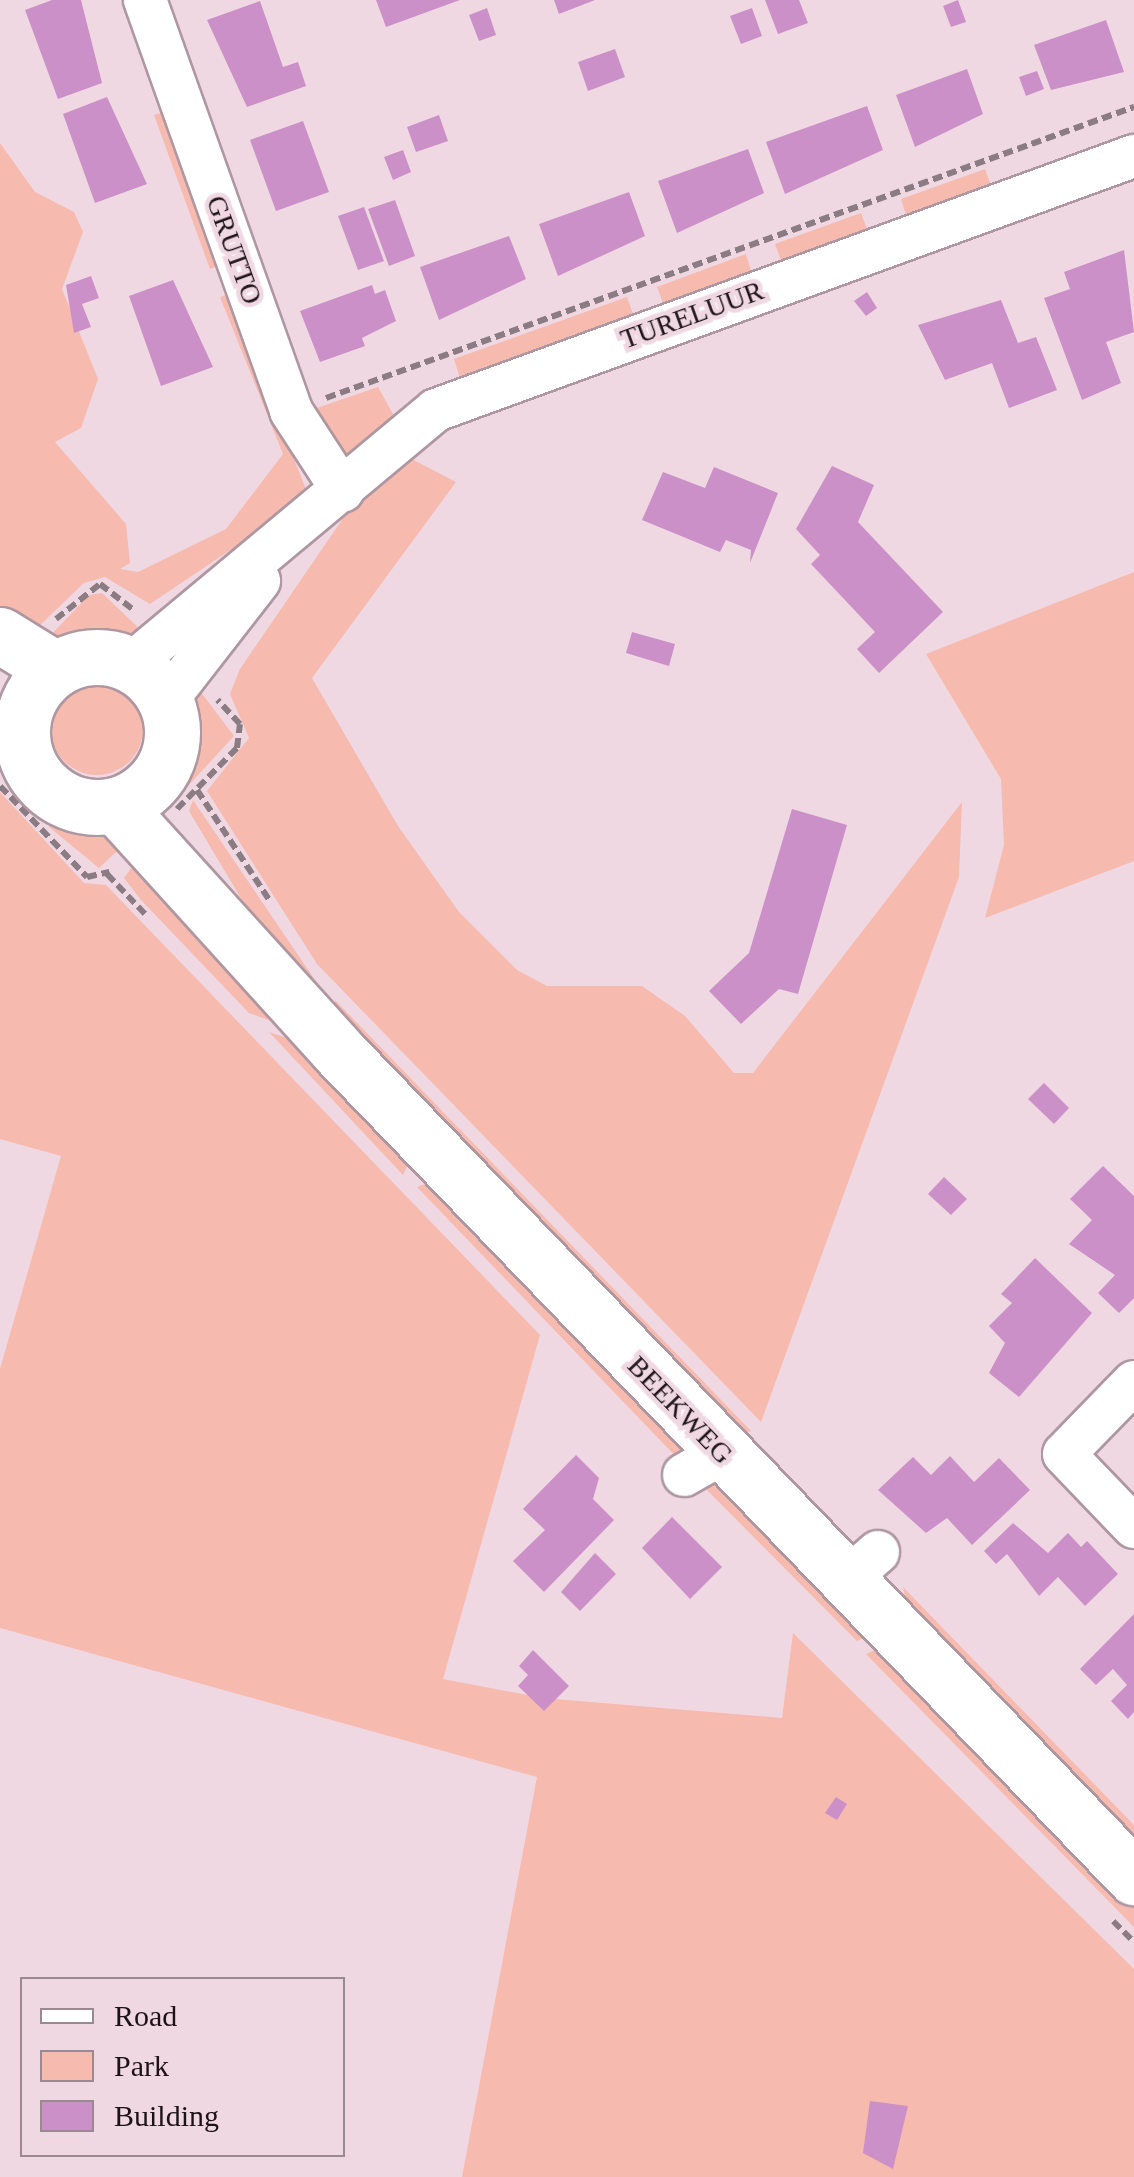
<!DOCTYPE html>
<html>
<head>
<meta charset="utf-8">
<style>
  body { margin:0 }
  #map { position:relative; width:1134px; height:2177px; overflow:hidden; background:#f0d8e3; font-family:Georgia,serif }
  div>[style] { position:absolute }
  .green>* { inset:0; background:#f6baae }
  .round { border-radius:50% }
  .building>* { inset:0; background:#cb90c8 }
  .path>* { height:6px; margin-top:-3px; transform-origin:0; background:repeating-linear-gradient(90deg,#8b7b82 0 10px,transparent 0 15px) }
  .roads { filter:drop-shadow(2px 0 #ae97a1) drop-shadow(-2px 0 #ae97a1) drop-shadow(0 2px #ae97a1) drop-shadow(0 -2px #ae97a1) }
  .minor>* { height:42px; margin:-21px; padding:0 21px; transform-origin:21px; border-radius:21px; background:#fff }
  .major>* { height:55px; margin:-27.5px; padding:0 27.5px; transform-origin:27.5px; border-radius:27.5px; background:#fff }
  .major>.ring { margin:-27.5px; padding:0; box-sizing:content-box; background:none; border:55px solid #fff; border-radius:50% }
  span { translate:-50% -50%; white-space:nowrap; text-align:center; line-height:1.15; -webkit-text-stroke:9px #f0d8e3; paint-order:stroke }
  .street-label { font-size:28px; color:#1b1316 }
  .legend { position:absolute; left:20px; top:1977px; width:325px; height:180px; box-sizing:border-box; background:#f0d8e3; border:2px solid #9b8991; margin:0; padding:12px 18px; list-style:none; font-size:30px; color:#1b1316 }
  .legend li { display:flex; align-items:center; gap:20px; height:50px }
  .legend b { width:50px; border:2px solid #9b8991 }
</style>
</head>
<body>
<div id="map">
  <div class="green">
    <div style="clip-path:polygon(164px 112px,218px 266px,210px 269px,154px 115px)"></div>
    <div style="clip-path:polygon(0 143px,35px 192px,74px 212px,83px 232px,62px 289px,98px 379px,81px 428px,55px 442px,126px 524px,130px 563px,120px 569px,138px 572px,226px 529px,283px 454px,220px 297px,229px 294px,309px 497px,150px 604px,105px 577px,84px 583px,36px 629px,0 615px)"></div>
    <div style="clip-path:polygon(985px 169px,992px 188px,907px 218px,901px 199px)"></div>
    <div style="clip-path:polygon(861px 213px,868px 232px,782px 263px,775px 244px)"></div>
    <div style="clip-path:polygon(746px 254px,752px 274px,664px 306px,657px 287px)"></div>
    <div style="clip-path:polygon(627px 297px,634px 317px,461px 381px,454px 359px)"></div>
    <div style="clip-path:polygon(378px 387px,399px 425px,365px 458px,333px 450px,308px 411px)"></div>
    <div style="clip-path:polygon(404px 455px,456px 482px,312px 678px,398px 826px,459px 912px,517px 970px,547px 986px,642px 986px,685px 1016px,734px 1073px,753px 1073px,962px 802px,959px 877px,761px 1422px,317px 964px,207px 791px,249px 738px,230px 694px,240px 669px,348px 511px)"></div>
    <div style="clip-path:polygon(1134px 572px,1134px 861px,985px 918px,1004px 845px,1001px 779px,926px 654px)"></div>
    <div style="clip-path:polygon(102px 593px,144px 633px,49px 637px,89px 595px)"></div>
    <div class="round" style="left:51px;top:683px;width:92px;height:92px"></div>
    <div style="clip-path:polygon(200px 691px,234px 736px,187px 787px,193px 711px)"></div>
    <div style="clip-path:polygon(0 792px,84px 883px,106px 885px,540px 1335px,443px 1679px,543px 1698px,782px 1718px,793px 1633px,1134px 1969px,1134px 2177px,462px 2177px,537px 1777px,0 1628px,0 1369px,61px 1156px,0 1139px)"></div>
    <div style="clip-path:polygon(193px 800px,317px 983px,320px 1000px,242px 900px,189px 811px)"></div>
    <div style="clip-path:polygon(56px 820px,101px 829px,127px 842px,99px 868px,49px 827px)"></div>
    <div style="clip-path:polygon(140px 856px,282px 1025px,249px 1013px,141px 900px,124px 878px)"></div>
    <div style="clip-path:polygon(335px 1000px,751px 1431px,734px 1437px,339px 1028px)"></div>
    <div style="clip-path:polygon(269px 1032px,299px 1042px,412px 1156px,403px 1175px)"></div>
    <div style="clip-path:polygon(433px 1181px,688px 1443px,683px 1464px,417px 1187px)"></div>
    <div style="clip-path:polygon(715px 1472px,871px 1635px,857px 1641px,698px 1481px)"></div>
    <div style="clip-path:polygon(903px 1587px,1134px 1825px,1134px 1851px,907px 1606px)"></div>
    <div style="clip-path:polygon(882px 1647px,1134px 1906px,1134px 1927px,866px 1654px)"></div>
  </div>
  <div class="building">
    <div style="clip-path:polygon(52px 0,81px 0,102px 83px,58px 99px,25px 10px)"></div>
    <div style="clip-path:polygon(376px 0,460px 0,386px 27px)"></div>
    <div style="clip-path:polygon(554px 0,595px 0,559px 14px)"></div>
    <div style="clip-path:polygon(765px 0,799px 0,808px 23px,778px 34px)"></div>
    <div style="clip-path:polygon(958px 0,966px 22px,951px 27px,943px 6px)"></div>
    <div style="clip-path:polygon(260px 1px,283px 67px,298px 62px,306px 86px,247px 107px,207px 20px)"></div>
    <div style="clip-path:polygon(487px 8px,496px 35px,479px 41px,469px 15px)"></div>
    <div style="clip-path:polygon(752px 8px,762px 36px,741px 44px,730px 16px)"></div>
    <div style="clip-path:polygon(1106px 20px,1124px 72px,1051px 90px,1034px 45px)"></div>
    <div style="clip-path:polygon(615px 49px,625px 77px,588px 91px,578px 62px)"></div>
    <div style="clip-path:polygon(967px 69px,983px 114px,915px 147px,896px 95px)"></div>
    <div style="clip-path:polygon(1037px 71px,1044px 89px,1026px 96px,1019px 77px)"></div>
    <div style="clip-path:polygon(107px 97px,147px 184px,95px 203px,63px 114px)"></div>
    <div style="clip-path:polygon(867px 106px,883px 150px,785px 194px,766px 142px)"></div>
    <div style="clip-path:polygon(439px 115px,448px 141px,416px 152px,407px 127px)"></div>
    <div style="clip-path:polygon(303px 121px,329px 192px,276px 211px,250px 140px)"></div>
    <div style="clip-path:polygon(748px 149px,764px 193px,677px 233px,658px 181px)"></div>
    <div style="clip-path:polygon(403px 150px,411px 172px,393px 180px,384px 157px)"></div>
    <div style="clip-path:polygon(629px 192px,645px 236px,558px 276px,539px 224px)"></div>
    <div style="clip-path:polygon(395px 200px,415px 256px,389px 266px,368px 209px)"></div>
    <div style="clip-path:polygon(364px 207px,384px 261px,358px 270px,338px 216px)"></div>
    <div style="clip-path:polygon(509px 236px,526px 279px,439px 320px,420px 267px)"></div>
    <div style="clip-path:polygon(1124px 250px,1134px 332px,1106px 342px,1121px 383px,1082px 400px,1044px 298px,1070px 289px,1064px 272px)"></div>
    <div style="clip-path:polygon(91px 276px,99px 298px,82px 304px,91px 327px,74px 333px,66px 285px)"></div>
    <div style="clip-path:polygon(173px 280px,213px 367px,161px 386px,129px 296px)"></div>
    <div style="clip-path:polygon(372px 285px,375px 294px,385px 290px,396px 321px,362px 338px,365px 346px,320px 362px,300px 311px)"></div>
    <div style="clip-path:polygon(867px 292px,877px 308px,866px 316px,854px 301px)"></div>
    <div style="clip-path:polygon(1001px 300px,1018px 343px,1036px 337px,1057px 390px,1009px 408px,992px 363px,945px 380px,918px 325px)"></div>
    <div style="clip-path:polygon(832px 466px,874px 485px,858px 522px,943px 612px,879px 673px,857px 649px,875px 632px,811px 564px,820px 555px,796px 529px)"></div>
    <div style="clip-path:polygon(714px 467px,778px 493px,750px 563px,751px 550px,726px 540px,720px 552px,642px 520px,663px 472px,705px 488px)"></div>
    <div style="clip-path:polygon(632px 632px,675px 644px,669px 666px,626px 653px)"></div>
    <div style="clip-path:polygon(792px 809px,847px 825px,798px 994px,779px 989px,741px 1024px,709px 991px,749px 953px)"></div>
    <div style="clip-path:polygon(1044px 1083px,1069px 1108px,1054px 1124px,1028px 1099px)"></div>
    <div style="clip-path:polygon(1103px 1166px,1134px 1196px,1134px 1298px,1119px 1313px,1098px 1293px,1115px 1275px,1069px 1244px,1092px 1220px,1070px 1199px)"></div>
    <div style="clip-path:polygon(944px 1177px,967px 1199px,951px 1215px,928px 1194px)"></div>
    <div style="clip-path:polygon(1035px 1258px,1092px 1313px,1019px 1397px,989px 1373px,1005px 1343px,989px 1326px,1012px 1303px,1001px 1294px)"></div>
    <div style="clip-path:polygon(576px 1455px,599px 1478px,593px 1499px,614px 1520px,544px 1592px,513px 1561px,545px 1530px,523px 1509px)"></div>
    <div style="clip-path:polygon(950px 1456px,974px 1482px,999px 1458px,1030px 1490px,972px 1545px,947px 1518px,926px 1533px,878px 1490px,913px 1457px,931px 1475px)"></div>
    <div style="clip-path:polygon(672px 1517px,722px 1567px,690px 1599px,642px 1548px)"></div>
    <div style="clip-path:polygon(1013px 1523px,1048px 1553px,1068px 1533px,1081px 1547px,1087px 1541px,1118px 1574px,1085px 1606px,1058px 1577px,1039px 1596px,1007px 1554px,996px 1564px,984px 1551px)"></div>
    <div style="clip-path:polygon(595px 1553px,616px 1574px,580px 1611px,561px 1592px)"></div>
    <div style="clip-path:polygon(1134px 1614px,1134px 1712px,1128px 1719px,1111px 1701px,1127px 1685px,1113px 1669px,1096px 1685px,1080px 1669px)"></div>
    <div style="clip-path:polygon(533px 1650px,569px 1686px,544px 1711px,518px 1686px,528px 1675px,519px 1666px)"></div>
    <div style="clip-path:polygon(836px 1797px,847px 1804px,837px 1820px,825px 1813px)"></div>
    <div style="clip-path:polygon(870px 2101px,908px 2106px,893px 2169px,863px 2153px)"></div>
  </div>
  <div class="path">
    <div style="left:326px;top:398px;width:859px;rotate:-19.81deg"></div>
    <div style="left:56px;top:619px;width:56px;rotate:-38.5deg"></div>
    <div style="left:100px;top:584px;width:44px;rotate:37.6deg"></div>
    <div style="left:0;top:786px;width:126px;rotate:46.3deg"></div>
    <div style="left:87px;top:877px;width:23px;rotate:-13deg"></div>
    <div style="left:197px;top:790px;width:133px;rotate:56.7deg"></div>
    <div style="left:177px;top:809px;width:86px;rotate:-45.5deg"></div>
    <div style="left:237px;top:748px;width:24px;rotate:-83deg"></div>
    <div style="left:240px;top:724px;width:33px;rotate:-133deg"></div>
    <div style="left:107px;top:874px;width:59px;rotate:46.4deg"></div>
    <div style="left:1113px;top:1921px;width:30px;rotate:45deg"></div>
  </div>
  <div class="roads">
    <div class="minor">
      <div style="left:145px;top:0;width:436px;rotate:70.4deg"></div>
      <div style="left:291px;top:411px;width:95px;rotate:57deg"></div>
      <div style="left:130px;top:665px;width:398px;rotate:-39.8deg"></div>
      <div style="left:436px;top:410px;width:743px;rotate:-20deg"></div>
      <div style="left:166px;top:701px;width:152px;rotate:-52.2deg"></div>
      <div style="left:1134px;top:1382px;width:100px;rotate:134.2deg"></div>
      <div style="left:1064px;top:1454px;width:101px;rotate:46.2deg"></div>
      <div style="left:684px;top:1475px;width:43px;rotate:-29.6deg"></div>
      <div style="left:845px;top:1581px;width:44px;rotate:-41.3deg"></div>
    </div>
    <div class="major">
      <div style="left:0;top:635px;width:65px;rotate:31.7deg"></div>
      <div class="ring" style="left:22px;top:657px;width:95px;height:95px"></div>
      <div style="left:116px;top:806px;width:329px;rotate:47.8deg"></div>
      <div style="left:337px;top:1050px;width:1149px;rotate:46.06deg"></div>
    </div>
  </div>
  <div class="street-label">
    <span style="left:234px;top:250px;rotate:70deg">GRUTTO</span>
    <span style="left:692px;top:315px;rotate:-20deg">TURELUUR</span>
    <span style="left:680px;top:1410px;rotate:46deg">BEEKWEG</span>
  </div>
  <ul class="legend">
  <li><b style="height:12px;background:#fff"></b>Road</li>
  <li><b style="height:28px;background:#f6baae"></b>Park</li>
  <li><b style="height:28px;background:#cb90c8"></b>Building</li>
  </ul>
</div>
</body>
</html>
